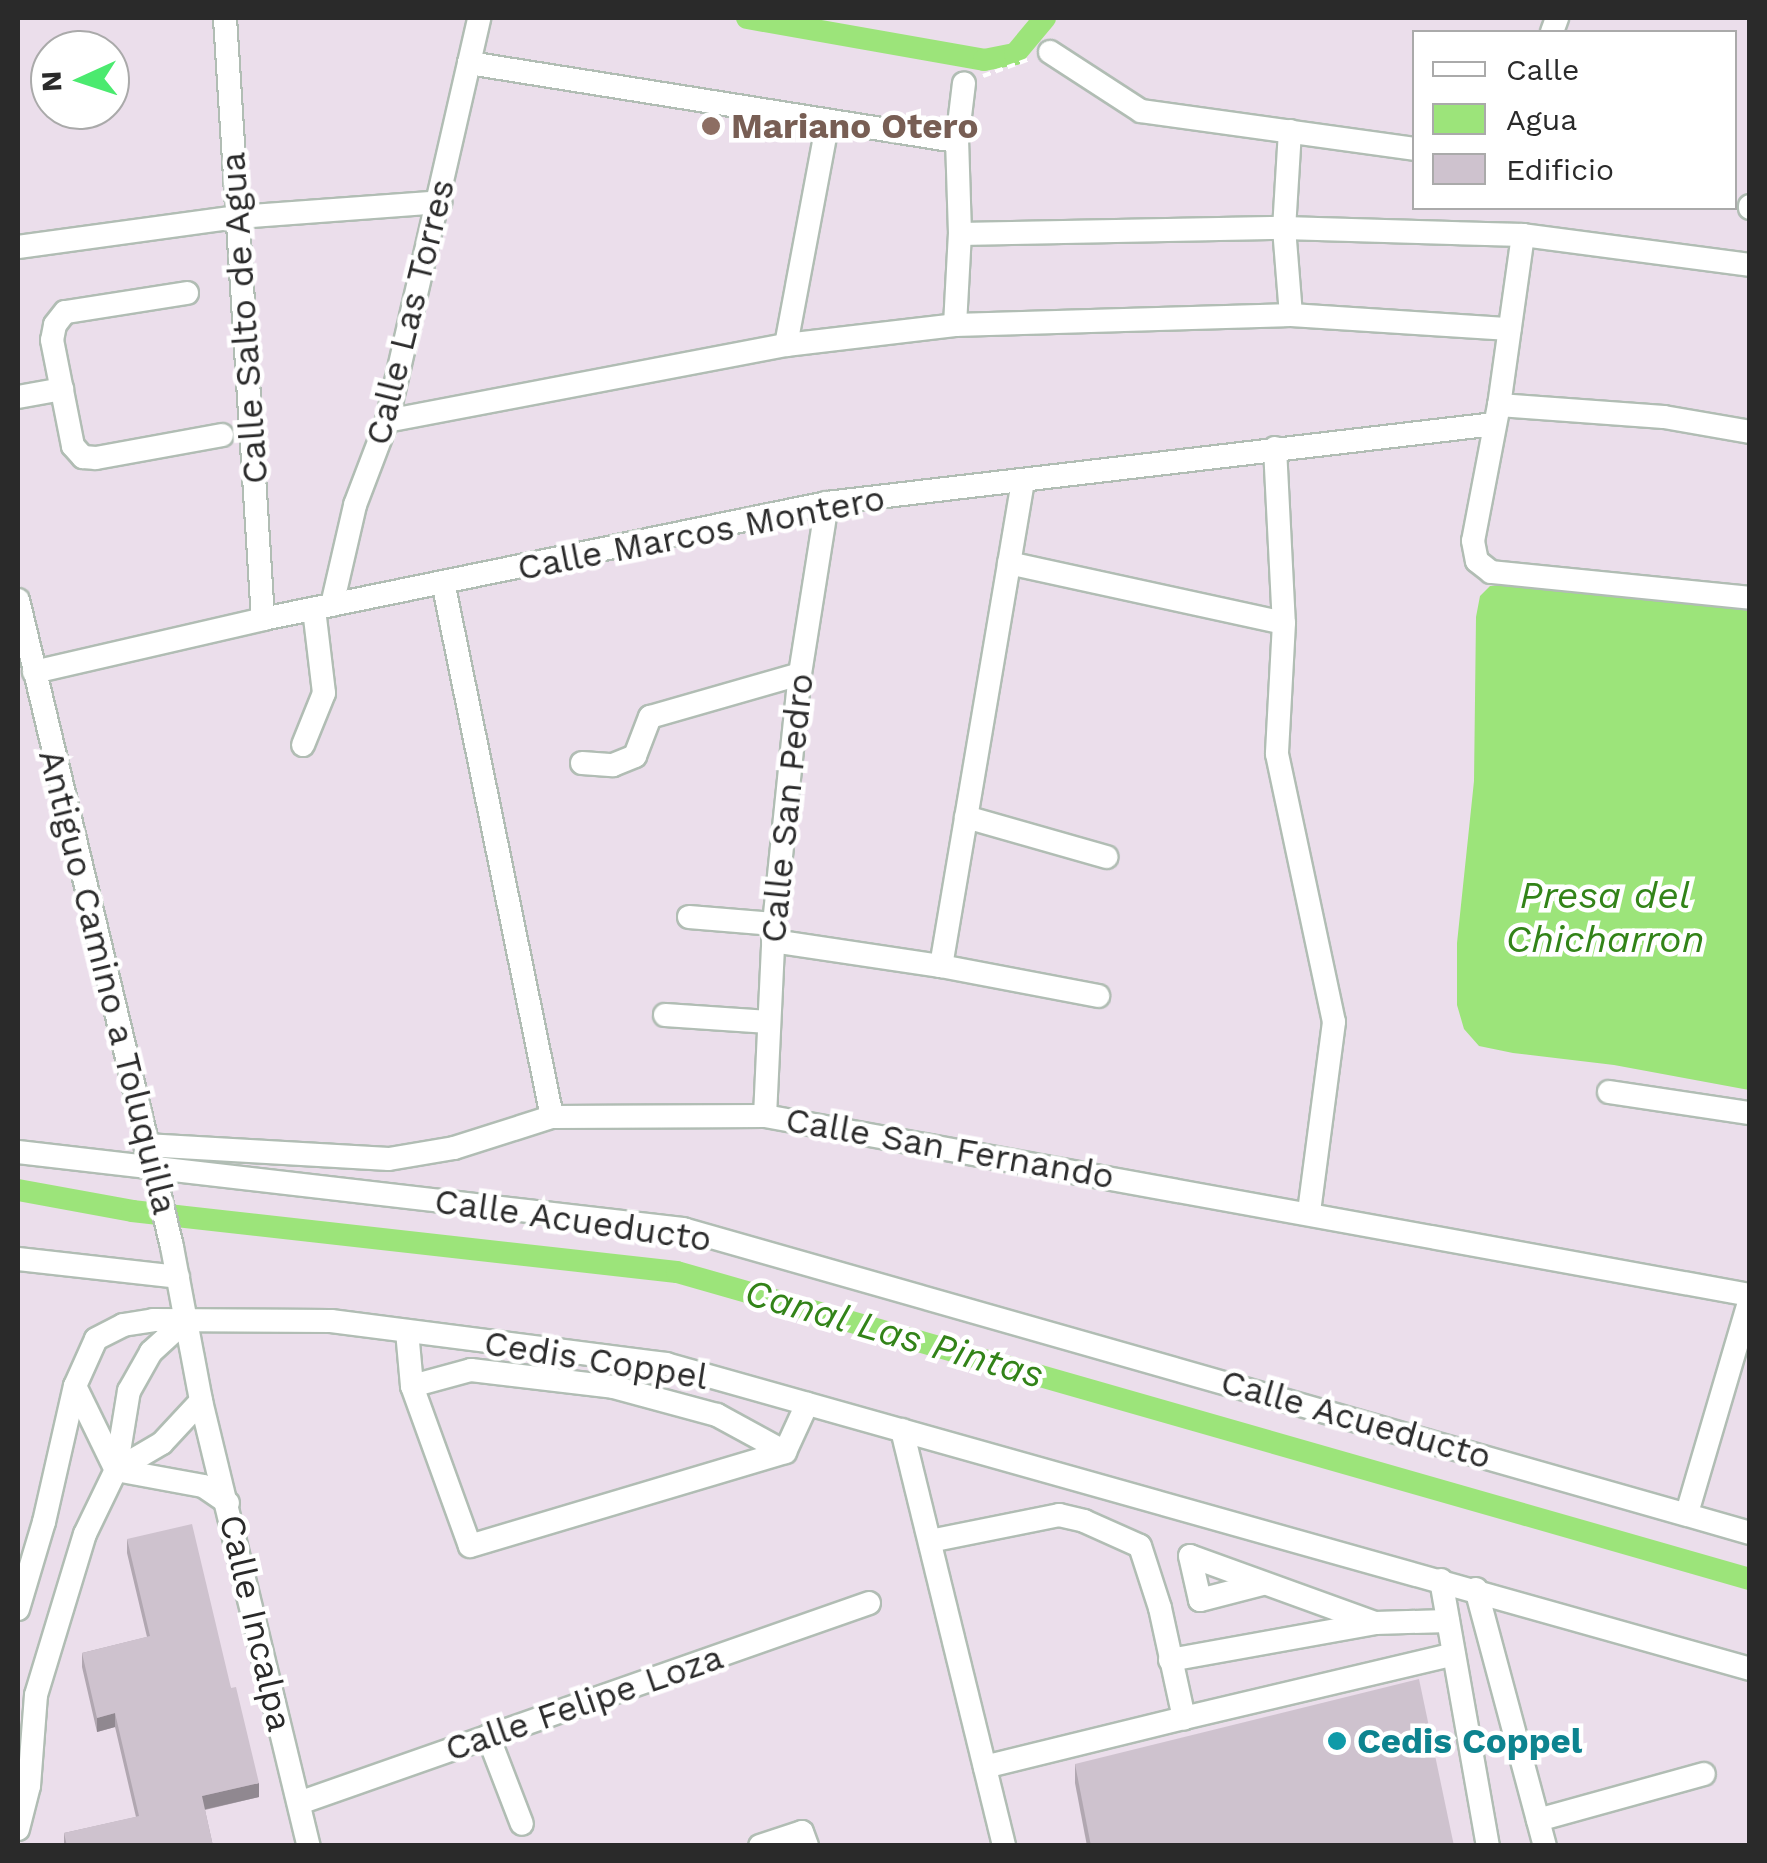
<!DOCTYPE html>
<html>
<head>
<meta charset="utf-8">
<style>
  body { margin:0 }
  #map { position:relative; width:1767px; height:1863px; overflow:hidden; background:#ebdeeb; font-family:"Work Sans",sans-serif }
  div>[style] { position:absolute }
  .water>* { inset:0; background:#9ce47a }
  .canal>* { height:22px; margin:-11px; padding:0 11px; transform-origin:11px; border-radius:11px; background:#9ce47a }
  .path>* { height:4px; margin-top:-2px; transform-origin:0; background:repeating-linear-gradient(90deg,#fff 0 8px,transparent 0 13px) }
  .roads { filter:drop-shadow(2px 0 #b1bdb4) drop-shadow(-2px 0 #b1bdb4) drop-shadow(0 2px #b1bdb4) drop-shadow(0 -2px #b1bdb4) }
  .minor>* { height:22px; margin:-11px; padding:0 11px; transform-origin:11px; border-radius:11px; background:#fff }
  .wall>* { inset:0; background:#b1a7b1 }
  .shaded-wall>* { inset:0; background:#908890 }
  .building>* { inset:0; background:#cec2ce }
  .dots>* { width:28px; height:28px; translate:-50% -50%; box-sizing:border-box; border:5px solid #fff; border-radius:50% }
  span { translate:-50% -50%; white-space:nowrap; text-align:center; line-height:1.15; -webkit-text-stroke:9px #fff; paint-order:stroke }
  .education-label { font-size:35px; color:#785e54; font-weight:700 }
  .left { translate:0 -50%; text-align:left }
  .street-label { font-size:35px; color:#2a2a2a }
  .culture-label { font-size:35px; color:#0d838f; font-weight:700 }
  .water-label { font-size:38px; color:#328318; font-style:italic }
  .frame { position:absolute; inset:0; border:20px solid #2a2a2a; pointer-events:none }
  .legend { position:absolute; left:1412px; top:30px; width:325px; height:180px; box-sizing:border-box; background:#fff; border:2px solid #aaa; margin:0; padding:12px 18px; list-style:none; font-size:30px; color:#2a2a2a }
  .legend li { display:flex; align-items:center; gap:20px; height:50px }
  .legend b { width:50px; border:2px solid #aaa }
  .north { position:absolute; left:30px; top:30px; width:100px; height:100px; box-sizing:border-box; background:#fff; border:2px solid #aaa; border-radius:50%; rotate:267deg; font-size:28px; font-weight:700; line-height:40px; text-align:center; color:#2a2a2a }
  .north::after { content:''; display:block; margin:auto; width:35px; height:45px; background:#4bea6f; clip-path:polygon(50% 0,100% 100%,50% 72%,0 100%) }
</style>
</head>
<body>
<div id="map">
  <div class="water">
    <div style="clip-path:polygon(1517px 585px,1749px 610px,1749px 1090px,1614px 1065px,1513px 1053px,1479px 1046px,1464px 1029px,1457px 1005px,1457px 943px,1474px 781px,1476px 617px,1480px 596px,1490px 586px)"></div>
  </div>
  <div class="canal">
    <div style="left:747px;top:18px;width:241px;rotate:10deg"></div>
    <div style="left:984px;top:60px;width:32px;rotate:-11deg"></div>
    <div style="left:1015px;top:54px;width:47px;rotate:-50.2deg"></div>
    <div style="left:18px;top:1190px;width:116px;rotate:10.4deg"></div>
    <div style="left:132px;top:1211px;width:548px;rotate:6.39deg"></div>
    <div style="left:677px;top:1272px;width:1116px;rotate:15.97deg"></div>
  </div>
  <div class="path">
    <div style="left:983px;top:76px;width:50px;rotate:-19.9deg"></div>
  </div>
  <div class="roads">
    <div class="minor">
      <div style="left:225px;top:18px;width:602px;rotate:86.38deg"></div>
      <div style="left:1552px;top:32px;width:15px;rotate:-70deg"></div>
      <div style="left:1050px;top:52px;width:108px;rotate:33deg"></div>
      <div style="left:1141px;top:111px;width:276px;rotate:7.9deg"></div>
      <div style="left:469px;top:63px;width:494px;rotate:9.1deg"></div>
      <div style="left:1290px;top:131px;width:97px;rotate:93.5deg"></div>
      <div style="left:1284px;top:228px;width:87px;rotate:85.4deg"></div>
      <div style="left:1750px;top:206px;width:2px;rotate:90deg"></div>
      <div style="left:960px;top:234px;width:324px;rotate:-1.1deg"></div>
      <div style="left:1284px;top:228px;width:239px;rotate:1.7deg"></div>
      <div style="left:1523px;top:235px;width:229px;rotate:7.5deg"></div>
      <div style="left:1523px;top:235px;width:172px;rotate:98deg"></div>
      <div style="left:1499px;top:405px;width:138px;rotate:100.8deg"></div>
      <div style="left:1473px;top:541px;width:20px;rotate:79deg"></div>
      <div style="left:1477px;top:561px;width:18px;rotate:38deg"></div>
      <div style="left:1491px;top:572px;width:260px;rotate:5.7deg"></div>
      <div style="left:18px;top:247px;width:222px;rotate:-7.8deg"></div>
      <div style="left:238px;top:217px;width:203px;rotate:-4.2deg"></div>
      <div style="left:187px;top:293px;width:123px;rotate:171.1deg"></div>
      <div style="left:65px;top:312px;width:16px;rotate:128deg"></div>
      <div style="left:55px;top:325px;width:15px;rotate:101deg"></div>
      <div style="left:52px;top:340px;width:108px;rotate:78.8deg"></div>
      <div style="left:73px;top:446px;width:15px;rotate:48deg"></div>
      <div style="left:83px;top:457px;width:13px;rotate:4deg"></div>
      <div style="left:96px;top:458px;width:128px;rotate:-10.3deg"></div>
      <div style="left:955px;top:325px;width:91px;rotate:-86.9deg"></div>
      <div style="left:960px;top:234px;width:93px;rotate:-91.8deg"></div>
      <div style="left:957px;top:141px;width:58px;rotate:-83.1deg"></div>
      <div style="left:786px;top:345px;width:228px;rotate:-79.4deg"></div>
      <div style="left:18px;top:397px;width:45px;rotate:-10.3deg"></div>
      <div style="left:1499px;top:405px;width:165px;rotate:4.2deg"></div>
      <div style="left:1664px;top:417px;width:87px;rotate:9.9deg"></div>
      <div style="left:387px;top:421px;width:406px;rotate:-10.8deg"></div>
      <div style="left:786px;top:345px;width:170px;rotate:-6.7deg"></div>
      <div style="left:955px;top:325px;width:336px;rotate:-1.7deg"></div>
      <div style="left:1291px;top:315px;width:219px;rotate:3.7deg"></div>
      <div style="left:1275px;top:448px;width:175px;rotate:87.1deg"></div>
      <div style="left:1284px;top:623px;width:131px;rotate:93.1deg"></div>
      <div style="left:1277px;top:754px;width:274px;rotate:78deg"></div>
      <div style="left:1334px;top:1022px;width:191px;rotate:97.5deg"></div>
      <div style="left:1009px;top:563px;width:281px;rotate:12.3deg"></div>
      <div style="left:443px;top:582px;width:546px;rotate:78.48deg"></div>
      <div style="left:18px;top:600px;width:665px;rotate:76.61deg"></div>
      <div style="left:172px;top:1247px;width:157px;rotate:79.3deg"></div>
      <div style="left:201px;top:1401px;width:458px;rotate:76.4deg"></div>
      <div style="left:332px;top:605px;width:103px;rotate:-77deg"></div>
      <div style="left:355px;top:505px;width:90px;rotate:-69.1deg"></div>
      <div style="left:387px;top:421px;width:413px;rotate:-77.1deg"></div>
      <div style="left:34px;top:672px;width:235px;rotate:-13deg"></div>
      <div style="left:263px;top:619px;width:576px;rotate:-11.62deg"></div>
      <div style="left:827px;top:503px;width:672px;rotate:-6.75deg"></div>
      <div style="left:303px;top:745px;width:56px;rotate:-68deg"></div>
      <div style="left:324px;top:693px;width:85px;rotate:-96.8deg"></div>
      <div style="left:582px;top:763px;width:31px;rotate:4deg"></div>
      <div style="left:613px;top:765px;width:24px;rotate:-22deg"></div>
      <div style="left:635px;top:756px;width:42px;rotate:-69deg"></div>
      <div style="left:650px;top:717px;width:156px;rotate:-16deg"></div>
      <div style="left:966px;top:817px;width:146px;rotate:15.9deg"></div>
      <div style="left:689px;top:917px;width:85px;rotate:4.7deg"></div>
      <div style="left:773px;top:941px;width:170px;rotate:8.5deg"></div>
      <div style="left:941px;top:966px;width:160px;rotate:10.8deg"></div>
      <div style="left:941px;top:966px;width:490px;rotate:-80.4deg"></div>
      <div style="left:665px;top:1015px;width:104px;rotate:3.9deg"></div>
      <div style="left:1609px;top:1092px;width:143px;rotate:8.5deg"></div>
      <div style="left:765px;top:1116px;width:192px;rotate:-87.3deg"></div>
      <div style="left:774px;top:924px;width:251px;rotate:-84.1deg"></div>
      <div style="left:800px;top:674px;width:173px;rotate:-81deg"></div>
      <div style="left:145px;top:1145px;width:244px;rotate:3.3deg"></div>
      <div style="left:389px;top:1159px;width:66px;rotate:-9.6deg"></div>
      <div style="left:454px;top:1148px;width:103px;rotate:-17.6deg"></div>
      <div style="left:552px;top:1117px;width:213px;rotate:-0.3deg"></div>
      <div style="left:765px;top:1116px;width:1001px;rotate:10.3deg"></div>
      <div style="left:18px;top:1152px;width:669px;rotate:6.6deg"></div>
      <div style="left:683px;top:1229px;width:1109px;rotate:15.9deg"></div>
      <div style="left:18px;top:1259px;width:161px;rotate:6.4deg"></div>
      <div style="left:407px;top:1331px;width:55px;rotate:84.8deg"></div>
      <div style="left:412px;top:1386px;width:170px;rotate:70.1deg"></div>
      <div style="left:470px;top:1546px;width:329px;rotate:-16.6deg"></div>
      <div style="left:785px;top:1452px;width:53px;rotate:-65.4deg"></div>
      <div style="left:75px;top:1386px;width:93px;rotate:64deg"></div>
      <div style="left:412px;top:1386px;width:61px;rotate:-15.2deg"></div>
      <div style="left:471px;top:1370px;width:143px;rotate:6.8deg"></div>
      <div style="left:613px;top:1387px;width:108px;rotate:15.1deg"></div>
      <div style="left:717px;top:1415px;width:77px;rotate:28.6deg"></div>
      <div style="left:902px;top:1430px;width:428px;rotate:76.2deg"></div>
      <div style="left:116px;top:1470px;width:80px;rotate:-80.7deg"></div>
      <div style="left:129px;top:1391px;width:45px;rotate:-60.6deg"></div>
      <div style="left:151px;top:1352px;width:45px;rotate:-42.3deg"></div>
      <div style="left:116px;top:1470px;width:88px;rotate:10.4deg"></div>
      <div style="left:203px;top:1486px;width:30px;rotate:34deg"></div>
      <div style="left:1687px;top:1513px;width:223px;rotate:-73.6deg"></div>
      <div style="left:930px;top:1541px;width:132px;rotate:-11.4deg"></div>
      <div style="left:1059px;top:1515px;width:26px;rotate:13deg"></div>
      <div style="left:1084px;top:1521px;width:61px;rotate:24.1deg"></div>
      <div style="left:1140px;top:1546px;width:65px;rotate:72.1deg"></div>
      <div style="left:1160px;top:1608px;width:113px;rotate:77.7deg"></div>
      <div style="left:1184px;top:1718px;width:205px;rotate:166.2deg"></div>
      <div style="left:1441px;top:1580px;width:270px;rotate:80deg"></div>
      <div style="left:1262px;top:1584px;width:64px;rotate:165.5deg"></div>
      <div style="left:1200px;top:1600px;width:45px;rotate:-102.8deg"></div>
      <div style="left:1190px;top:1556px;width:197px;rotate:19.9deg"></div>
      <div style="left:1476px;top:1589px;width:266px;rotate:75deg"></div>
      <div style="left:18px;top:1609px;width:91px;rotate:-73.4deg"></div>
      <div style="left:44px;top:1522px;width:139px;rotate:-77.2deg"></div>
      <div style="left:75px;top:1386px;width:51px;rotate:-65.9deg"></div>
      <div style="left:96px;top:1339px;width:30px;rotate:-27deg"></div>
      <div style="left:123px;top:1325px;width:30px;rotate:-9deg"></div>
      <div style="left:153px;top:1320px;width:178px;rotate:0.3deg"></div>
      <div style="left:331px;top:1321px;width:338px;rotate:7.3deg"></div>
      <div style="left:666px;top:1364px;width:1126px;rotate:15.71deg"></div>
      <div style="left:1170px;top:1660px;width:208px;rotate:-10.2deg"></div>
      <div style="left:1375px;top:1623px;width:73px;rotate:-1.6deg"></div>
      <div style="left:1184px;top:1718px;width:277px;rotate:-13.3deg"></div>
      <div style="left:488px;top:1736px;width:94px;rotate:68.9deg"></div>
      <div style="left:299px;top:1803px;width:604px;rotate:-19.33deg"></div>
      <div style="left:1538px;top:1820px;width:172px;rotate:-15.5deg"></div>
      <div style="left:18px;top:1829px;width:44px;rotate:-75.7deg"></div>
      <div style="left:29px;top:1786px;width:91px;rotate:-85.6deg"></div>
      <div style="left:36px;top:1695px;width:168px;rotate:-73.1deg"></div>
      <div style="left:85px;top:1534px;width:71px;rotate:-64.2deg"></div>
      <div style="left:116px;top:1470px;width:53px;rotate:-30.4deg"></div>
      <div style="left:162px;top:1443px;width:57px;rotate:-47.1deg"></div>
      <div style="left:760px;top:1846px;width:44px;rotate:-18.4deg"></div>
      <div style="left:802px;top:1832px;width:15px;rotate:70deg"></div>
    </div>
  </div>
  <div class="wall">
    <div style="clip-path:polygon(127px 1539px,231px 1688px,259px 1797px,205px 1810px,213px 1846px,64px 1846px,64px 1833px,136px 1817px,115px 1727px,97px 1732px,82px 1667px,82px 1653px,147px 1637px,127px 1553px)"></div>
    <div style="clip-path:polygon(1075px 1764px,1454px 1846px,1087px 1846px,1075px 1783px)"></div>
  </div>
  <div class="shaded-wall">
    <div style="clip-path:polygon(115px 1713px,115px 1727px,97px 1732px,97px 1718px)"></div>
    <div style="clip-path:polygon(259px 1783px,259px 1797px,202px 1810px,202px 1796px)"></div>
  </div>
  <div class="building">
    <div style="clip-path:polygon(192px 1524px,231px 1688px,236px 1687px,259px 1783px,202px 1796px,213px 1846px,67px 1846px,64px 1833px,139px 1816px,115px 1713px,97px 1718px,82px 1653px,150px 1636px,127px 1539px)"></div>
    <div style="clip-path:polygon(1419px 1679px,1454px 1846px,1091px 1846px,1075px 1764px)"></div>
  </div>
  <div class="dots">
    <div style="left:711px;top:126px;background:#8d6e63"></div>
    <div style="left:1337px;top:1741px;background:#0f9aa8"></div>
  </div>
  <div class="education-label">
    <span class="left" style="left:731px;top:126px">Mariano Otero</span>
  </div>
  <div class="street-label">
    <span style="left:410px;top:312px;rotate:-76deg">Calle Las Torres</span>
    <span style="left:244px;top:318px;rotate:-94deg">Calle Salto de Agua</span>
    <span style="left:701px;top:533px;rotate:-11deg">Calle Marcos Montero</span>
    <span style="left:787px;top:808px;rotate:-84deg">Calle San Pedro</span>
    <span style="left:108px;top:982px;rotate:76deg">Antiguo Camino a Toluquilla</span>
    <span style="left:950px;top:1148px;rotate:10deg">Calle San Fernando</span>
    <span style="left:573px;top:1220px;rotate:8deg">Calle Acueducto</span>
    <span style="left:596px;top:1360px;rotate:9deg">Cedis Coppel</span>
    <span style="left:1356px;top:1419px;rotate:16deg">Calle Acueducto</span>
    <span style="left:256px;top:1623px;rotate:77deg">Calle Incalpa</span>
    <span style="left:584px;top:1703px;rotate:-19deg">Calle Felipe Loza</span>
  </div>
  <div class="culture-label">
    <span class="left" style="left:1357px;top:1741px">Cedis Coppel</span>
  </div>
  <div class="water-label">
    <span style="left:1605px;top:918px">Presa del<br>Chicharron</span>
    <span style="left:894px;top:1334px;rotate:16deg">Canal Las Pintas</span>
  </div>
  <div class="frame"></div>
  <ul class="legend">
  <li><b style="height:12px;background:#fff"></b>Calle</li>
  <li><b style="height:28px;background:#9ce47a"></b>Agua</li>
  <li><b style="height:28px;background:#cec2ce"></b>Edificio</li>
  </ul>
  <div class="north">N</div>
</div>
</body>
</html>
